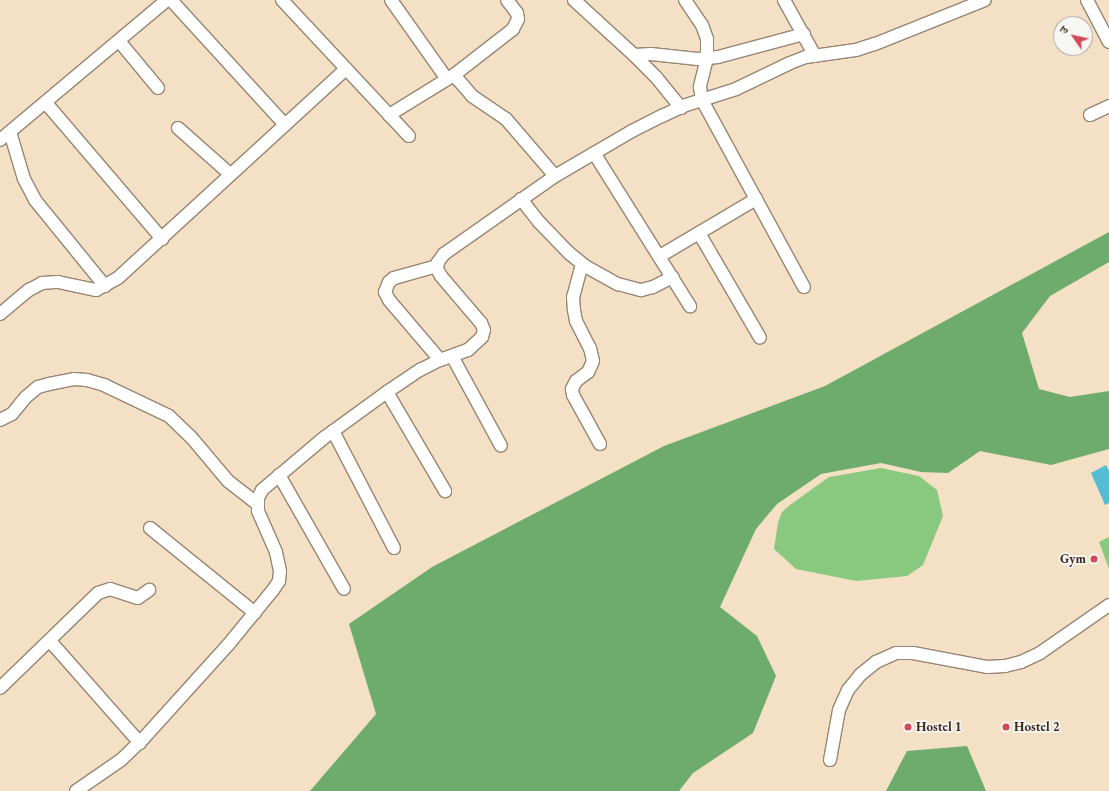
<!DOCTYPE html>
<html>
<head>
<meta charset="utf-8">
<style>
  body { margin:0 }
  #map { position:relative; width:1109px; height:791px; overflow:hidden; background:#f3e0c5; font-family:"EB Garamond","Noto Serif Devanagari",serif }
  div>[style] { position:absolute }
  .green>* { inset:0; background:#89c87f }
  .forest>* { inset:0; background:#6eac6e }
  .water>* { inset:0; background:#54bdd1 }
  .roads { filter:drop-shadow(1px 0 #978572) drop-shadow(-1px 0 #978572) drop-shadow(0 1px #978572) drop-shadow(0 -1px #978572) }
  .street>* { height:12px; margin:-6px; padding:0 6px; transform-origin:6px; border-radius:6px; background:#fff }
  .dots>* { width:11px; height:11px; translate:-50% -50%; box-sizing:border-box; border:2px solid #f6f6f2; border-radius:50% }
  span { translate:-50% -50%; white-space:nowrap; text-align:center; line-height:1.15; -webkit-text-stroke:3.5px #f6f6f2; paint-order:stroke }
  .poi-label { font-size:13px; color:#3b2a1e; font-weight:700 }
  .right { translate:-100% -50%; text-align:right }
  .left { translate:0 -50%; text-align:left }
  .north { position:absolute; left:1053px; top:16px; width:40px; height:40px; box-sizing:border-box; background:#f6f6f2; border:1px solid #aba49d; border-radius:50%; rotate:304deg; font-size:11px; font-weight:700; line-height:16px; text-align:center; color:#3b2a1e }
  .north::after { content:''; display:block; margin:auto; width:14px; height:18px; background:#d1495b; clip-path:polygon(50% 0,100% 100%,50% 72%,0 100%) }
</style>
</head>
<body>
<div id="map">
  <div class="green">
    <div style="clip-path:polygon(881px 468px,919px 476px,937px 490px,943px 516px,923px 565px,907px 576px,856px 581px,796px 569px,774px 549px,778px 523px,782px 512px,790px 505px,829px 477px)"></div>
    <div style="clip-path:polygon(1109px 537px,1109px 569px,1099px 542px)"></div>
  </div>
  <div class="forest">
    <div style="clip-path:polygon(1109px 232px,1109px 262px,1050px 296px,1022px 333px,1039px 389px,1070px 397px,1109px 391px,1109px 449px,1051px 465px,980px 451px,948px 473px,921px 472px,881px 463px,821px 474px,777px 504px,756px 529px,720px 607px,757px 636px,776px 676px,753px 733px,693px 773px,679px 791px,310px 791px,376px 714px,349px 624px,432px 567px,664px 446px,825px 386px)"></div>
    <div style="clip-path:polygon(967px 746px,986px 791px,886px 791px,907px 751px)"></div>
  </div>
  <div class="water">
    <div style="clip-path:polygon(1106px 465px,1109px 471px,1109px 503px,1105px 505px,1091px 473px)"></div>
  </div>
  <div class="roads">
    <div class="street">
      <div style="left:171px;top:0;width:169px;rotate:47.6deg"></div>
      <div style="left:282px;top:0;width:186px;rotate:47deg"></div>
      <div style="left:391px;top:0;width:97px;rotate:54.7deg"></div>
      <div style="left:574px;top:0;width:81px;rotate:42.5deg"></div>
      <div style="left:634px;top:55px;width:17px;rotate:-3deg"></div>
      <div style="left:651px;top:54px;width:47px;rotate:6.1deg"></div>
      <div style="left:698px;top:59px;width:20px;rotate:-6deg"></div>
      <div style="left:718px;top:57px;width:89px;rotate:-15deg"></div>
      <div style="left:685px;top:0;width:30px;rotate:56deg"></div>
      <div style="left:702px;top:25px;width:15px;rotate:70deg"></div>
      <div style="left:707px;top:39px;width:19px;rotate:90deg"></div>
      <div style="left:707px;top:58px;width:30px;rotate:104deg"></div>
      <div style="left:700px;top:87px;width:13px;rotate:81deg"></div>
      <div style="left:702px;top:100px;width:213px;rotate:61.4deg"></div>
      <div style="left:784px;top:0;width:64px;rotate:61deg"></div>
      <div style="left:1087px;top:0;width:47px;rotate:62.4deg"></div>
      <div style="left:119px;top:41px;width:61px;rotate:50.3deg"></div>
      <div style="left:634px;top:55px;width:31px;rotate:45deg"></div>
      <div style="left:656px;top:77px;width:40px;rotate:51deg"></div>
      <div style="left:454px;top:75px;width:28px;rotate:49deg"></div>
      <div style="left:472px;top:96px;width:41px;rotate:34.1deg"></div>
      <div style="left:506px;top:119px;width:75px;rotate:49.3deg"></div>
      <div style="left:46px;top:103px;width:179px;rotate:49.5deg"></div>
      <div style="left:389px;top:115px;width:76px;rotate:-31.6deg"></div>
      <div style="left:454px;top:75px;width:75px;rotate:-37.9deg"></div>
      <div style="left:513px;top:29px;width:11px;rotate:-63deg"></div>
      <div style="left:518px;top:19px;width:6px;rotate:-99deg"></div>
      <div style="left:517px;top:13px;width:16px;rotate:-128deg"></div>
      <div style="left:1090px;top:115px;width:21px;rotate:-25deg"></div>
      <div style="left:178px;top:128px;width:69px;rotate:41.5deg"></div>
      <div style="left:10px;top:132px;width:49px;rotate:73.4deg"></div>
      <div style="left:24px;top:179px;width:24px;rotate:62deg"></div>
      <div style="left:35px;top:200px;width:111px;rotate:50.9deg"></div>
      <div style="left:0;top:140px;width:218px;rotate:-40deg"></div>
      <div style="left:594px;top:153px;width:181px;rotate:57.9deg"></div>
      <div style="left:521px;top:199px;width:29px;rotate:52deg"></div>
      <div style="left:539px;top:222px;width:43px;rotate:45.9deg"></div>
      <div style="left:569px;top:253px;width:21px;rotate:39deg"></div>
      <div style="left:585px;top:266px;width:38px;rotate:29deg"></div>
      <div style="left:618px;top:284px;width:24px;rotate:15deg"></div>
      <div style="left:641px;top:290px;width:12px;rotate:-14deg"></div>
      <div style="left:653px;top:287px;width:22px;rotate:-27deg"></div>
      <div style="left:699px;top:233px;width:121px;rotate:59.8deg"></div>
      <div style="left:660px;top:256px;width:112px;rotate:-30.7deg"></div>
      <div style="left:582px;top:264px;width:34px;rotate:105deg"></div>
      <div style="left:573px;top:297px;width:13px;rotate:86deg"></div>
      <div style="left:574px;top:310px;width:11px;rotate:80deg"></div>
      <div style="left:576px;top:321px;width:30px;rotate:63deg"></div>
      <div style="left:590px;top:348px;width:13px;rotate:77deg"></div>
      <div style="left:593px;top:361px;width:12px;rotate:114deg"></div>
      <div style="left:588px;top:372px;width:15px;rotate:143deg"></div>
      <div style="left:576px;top:381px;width:9px;rotate:117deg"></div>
      <div style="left:572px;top:389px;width:6px;rotate:81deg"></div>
      <div style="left:573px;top:395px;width:56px;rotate:61.1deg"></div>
      <div style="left:437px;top:266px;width:45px;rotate:164.4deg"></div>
      <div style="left:394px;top:278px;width:6px;rotate:141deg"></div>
      <div style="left:389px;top:282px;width:11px;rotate:112deg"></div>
      <div style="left:385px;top:292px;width:9px;rotate:63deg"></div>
      <div style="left:389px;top:300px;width:79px;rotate:49.6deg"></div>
      <div style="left:0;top:314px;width:38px;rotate:-40deg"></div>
      <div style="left:29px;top:290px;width:15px;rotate:-28deg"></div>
      <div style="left:42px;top:283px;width:16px;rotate:-4deg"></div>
      <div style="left:58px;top:282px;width:39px;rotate:12deg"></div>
      <div style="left:96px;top:290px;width:26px;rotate:-29deg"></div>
      <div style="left:119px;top:277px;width:308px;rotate:-42.5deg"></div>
      <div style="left:452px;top:356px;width:102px;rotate:61.4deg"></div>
      <div style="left:387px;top:392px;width:115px;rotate:59.6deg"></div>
      <div style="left:0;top:420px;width:13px;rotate:-27deg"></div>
      <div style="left:12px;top:414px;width:22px;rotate:-51deg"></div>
      <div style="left:26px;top:397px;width:16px;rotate:-40deg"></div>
      <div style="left:38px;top:387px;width:11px;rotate:-15deg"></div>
      <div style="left:49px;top:384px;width:25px;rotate:-11deg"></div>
      <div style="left:74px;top:379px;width:13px;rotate:4deg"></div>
      <div style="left:87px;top:380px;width:18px;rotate:16deg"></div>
      <div style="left:104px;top:385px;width:72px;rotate:25.5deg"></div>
      <div style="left:169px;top:416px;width:30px;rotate:44deg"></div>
      <div style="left:191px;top:437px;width:57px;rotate:49.9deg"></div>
      <div style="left:228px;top:481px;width:37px;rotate:38deg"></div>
      <div style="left:333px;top:431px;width:132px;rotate:62.5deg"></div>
      <div style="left:279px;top:475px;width:131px;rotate:60.3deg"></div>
      <div style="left:150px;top:528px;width:135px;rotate:39deg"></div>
      <div style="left:50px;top:641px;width:136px;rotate:48.6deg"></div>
      <div style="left:0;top:688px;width:136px;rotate:-44.1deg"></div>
      <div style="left:98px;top:593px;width:13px;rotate:-18deg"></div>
      <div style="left:110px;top:589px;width:29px;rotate:18deg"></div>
      <div style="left:138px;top:598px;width:14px;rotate:-36deg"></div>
      <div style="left:830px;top:760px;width:51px;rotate:-79.8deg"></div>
      <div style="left:839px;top:710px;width:22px;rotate:-66deg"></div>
      <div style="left:848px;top:690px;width:19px;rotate:-51deg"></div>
      <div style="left:860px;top:675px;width:21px;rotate:-39deg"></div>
      <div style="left:876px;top:662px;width:22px;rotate:-24deg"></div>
      <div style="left:896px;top:653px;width:17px"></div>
      <div style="left:913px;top:653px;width:75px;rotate:10.7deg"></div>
      <div style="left:987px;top:667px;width:18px;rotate:-3deg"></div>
      <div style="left:1005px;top:666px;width:16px;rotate:-14deg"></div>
      <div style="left:1021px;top:662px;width:21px;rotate:-25deg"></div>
      <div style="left:1040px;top:653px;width:84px;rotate:-34.8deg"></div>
      <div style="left:76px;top:791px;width:55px;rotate:-34.6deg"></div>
      <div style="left:121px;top:760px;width:30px;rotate:-44deg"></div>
      <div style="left:143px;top:739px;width:127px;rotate:-47.9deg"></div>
      <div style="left:228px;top:645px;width:71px;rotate:-50.7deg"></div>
      <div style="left:273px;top:590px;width:11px;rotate:-56deg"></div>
      <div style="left:279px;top:581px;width:10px;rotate:-84deg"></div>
      <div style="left:280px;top:571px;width:19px;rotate:-102deg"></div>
      <div style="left:276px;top:552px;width:45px;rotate:-113.7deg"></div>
      <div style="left:258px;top:511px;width:13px;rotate:-90deg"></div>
      <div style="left:258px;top:498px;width:9px;rotate:-63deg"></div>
      <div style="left:262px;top:490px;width:82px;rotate:-40.1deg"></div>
      <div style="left:325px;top:437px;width:77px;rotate:-36deg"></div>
      <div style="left:387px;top:392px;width:40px;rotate:-34deg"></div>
      <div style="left:420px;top:370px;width:22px;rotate:-27deg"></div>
      <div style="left:440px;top:360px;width:30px;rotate:-20deg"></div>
      <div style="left:468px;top:350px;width:19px;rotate:-43deg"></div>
      <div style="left:482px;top:337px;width:7px;rotate:-74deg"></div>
      <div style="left:484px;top:330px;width:8px;rotate:-113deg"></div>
      <div style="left:481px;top:323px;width:62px;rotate:-130.4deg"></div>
      <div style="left:441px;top:276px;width:8px;rotate:-120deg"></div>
      <div style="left:437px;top:269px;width:7px;rotate:-82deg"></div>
      <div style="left:438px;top:262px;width:10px;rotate:-53deg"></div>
      <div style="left:444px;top:254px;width:136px;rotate:-35.1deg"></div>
      <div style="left:555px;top:176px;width:89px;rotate:-30.3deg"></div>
      <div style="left:632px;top:131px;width:34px;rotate:-27deg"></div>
      <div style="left:662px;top:116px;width:26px;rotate:-25deg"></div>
      <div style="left:686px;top:105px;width:52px;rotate:-17.7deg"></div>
      <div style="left:736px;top:89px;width:60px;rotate:-25.7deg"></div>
      <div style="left:790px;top:63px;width:17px;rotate:-21deg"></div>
      <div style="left:806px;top:57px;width:50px;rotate:-8deg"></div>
      <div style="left:856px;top:50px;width:20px;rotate:-18deg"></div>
      <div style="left:875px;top:44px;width:118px;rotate:-21.8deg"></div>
    </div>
  </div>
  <div class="dots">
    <div style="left:1094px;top:559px;background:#d1495b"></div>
    <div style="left:908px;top:727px;background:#d1495b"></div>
    <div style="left:1006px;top:727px;background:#d1495b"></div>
  </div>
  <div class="poi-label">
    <span class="right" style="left:1086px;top:559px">Gym</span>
    <span class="left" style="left:916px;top:727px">Hostel 1</span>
    <span class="left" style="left:1014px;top:727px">Hostel 2</span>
  </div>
  <div class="north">उ</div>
</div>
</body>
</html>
